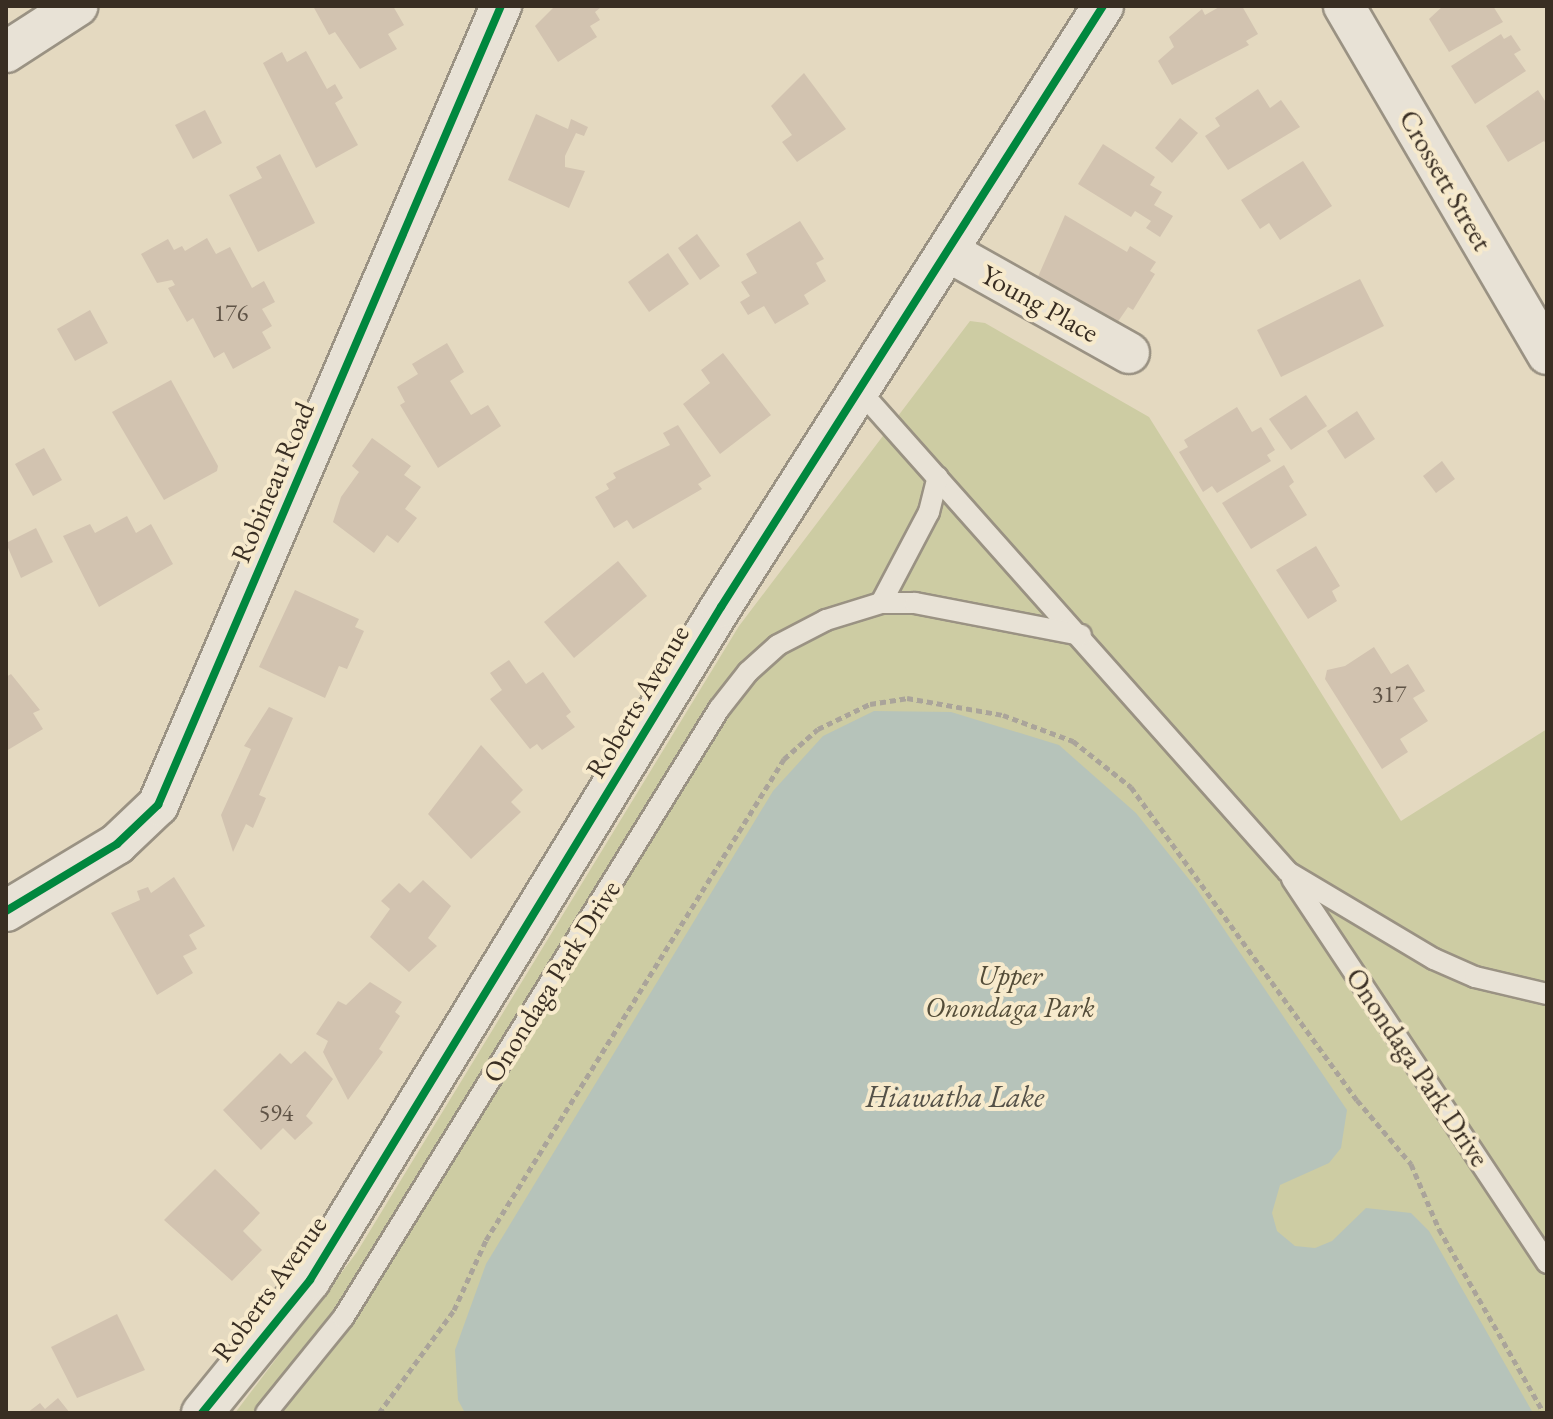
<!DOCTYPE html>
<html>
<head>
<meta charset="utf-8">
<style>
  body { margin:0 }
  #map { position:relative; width:1553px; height:1419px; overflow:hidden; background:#e4d9c0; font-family:"EB Garamond",serif }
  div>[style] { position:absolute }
  .green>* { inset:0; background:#cdcca3 }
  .water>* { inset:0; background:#b6c3ba }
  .building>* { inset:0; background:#d2c3b0 }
  .path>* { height:5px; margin-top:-2.5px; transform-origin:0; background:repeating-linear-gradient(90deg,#aaa49a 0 6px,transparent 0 10px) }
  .roads { filter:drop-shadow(2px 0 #9a9283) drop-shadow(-2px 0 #9a9283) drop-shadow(0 2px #9a9283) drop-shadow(0 -2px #9a9283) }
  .service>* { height:20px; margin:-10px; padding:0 10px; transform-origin:10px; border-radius:10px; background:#e8e2d6 }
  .minor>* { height:40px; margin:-20px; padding:0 20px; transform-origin:20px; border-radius:20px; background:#e8e2d6 }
  .cycleway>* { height:8px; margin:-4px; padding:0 4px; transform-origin:4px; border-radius:4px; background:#00873e }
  span { translate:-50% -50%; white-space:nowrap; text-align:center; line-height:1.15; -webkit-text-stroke:8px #f7eacc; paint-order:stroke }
  .number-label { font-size:24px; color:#5f5346 }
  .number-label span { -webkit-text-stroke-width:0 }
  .street-label { font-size:28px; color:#392e23 }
  .park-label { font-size:28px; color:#534c38; font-style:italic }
  .water-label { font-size:30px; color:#545148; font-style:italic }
  .frame { position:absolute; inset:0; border:8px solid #392e23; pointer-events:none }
</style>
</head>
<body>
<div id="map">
  <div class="green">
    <div style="clip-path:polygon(970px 321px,985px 323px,1149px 417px,1401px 821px,1547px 729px,1547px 1413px,235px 1413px,357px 1252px,739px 626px)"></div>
  </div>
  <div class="water">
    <div style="clip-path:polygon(874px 711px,951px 712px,1059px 745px,1136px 813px,1196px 888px,1347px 1110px,1341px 1148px,1329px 1163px,1280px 1185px,1272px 1213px,1277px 1231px,1295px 1246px,1315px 1248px,1332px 1241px,1366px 1208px,1411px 1213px,1429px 1231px,1533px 1413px,465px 1413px,458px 1400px,455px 1350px,486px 1264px,773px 791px,823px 736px)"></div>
  </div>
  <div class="building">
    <div style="clip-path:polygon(313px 6px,393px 6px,404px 25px,388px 34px,397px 49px,360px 69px,335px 32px,329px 35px)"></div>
    <div style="clip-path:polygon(555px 6px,600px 8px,595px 12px,600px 20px,590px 26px,597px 37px,558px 62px,535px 26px)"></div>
    <div style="clip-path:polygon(1221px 6px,1242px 6px,1258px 34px,1246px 41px,1249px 45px,1172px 85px,1158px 61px,1174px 47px,1169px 37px,1202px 9px,1205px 15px)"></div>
    <div style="clip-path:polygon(1443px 6px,1493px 6px,1503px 22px,1449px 52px,1429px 19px)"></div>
    <div style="clip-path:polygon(1501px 34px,1504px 39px,1511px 35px,1521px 50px,1514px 54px,1526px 71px,1475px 104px,1451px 66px)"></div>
    <div style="clip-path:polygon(306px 51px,327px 89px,335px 84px,343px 98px,335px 103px,358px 145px,316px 168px,263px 63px,282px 52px,287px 62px)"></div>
    <div style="clip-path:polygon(804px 73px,846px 129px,797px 162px,782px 142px,792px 135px,771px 106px)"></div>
    <div style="clip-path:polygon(1258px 89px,1270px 108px,1281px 100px,1300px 127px,1228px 170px,1205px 136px,1220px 126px,1215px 118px)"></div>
    <div style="clip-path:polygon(1538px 90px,1547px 104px,1547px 145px,1544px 141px,1508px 162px,1486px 126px)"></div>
    <div style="clip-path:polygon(205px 110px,222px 143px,193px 159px,175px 125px)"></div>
    <div style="clip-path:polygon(536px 114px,568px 129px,571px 119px,588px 127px,584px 136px,576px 133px,565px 156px,565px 167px,585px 171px,569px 208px,508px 180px)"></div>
    <div style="clip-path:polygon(1180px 118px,1198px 133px,1172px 163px,1155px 148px)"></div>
    <div style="clip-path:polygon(1103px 144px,1155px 177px,1150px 185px,1162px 192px,1154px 205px,1173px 216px,1160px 237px,1146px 228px,1151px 221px,1135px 211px,1131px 217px,1078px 184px)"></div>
    <div style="clip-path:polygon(280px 154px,315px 223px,258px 252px,229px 195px,262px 178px,256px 167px)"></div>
    <div style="clip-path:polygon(1303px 161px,1332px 206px,1280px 240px,1269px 223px,1260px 229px,1241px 200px)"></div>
    <div style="clip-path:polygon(1065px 215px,1127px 252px,1130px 246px,1156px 262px,1150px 271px,1155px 274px,1133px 310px,1128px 307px,1117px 323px,1037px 279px)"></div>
    <div style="clip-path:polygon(800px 221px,824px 259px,816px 263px,826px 281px,804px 295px,809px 304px,775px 324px,764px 306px,748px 315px,740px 302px,750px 296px,741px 282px,757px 273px,746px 254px)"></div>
    <div style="clip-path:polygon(697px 234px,720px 266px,700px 280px,678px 248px)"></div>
    <div style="clip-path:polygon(207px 238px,216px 254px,230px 247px,252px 288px,264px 281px,275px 302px,262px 309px,272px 326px,262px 332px,271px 348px,233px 369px,224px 352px,214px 358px,193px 318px,187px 322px,168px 288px,175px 285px,172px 280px,157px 283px,141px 254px,168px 239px,174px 250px,182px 246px,185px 251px)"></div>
    <div style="clip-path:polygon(668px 253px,689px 284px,649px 312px,628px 282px)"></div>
    <div style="clip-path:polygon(1360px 279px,1384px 326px,1281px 377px,1257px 330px)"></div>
    <div style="clip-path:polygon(90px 310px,108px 343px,75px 361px,57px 329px)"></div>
    <div style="clip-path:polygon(447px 343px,464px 372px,450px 381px,471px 415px,488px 405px,501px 426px,438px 468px,400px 405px,405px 402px,397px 387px,418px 374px,412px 364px)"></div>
    <div style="clip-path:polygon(723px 353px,771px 415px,720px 454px,683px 404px,710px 383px,701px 370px)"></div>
    <div style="clip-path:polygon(171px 380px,218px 466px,217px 471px,164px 500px,112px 412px)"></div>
    <div style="clip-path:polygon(1306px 395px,1327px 426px,1291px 450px,1269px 419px)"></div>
    <div style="clip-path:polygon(1237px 407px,1252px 432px,1261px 427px,1275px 450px,1267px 455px,1271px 461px,1217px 493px,1212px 486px,1203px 492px,1179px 452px,1188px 447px,1184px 440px)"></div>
    <div style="clip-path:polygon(1357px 411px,1375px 439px,1345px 459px,1327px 431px)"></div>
    <div style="clip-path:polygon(678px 425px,711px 476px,698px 484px,702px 489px,633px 529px,627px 520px,614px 528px,595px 497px,609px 489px,606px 484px,616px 478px,613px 473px,670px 445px,663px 433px)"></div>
    <div style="clip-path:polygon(372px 438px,411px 466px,404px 475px,421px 487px,405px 509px,417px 518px,398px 543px,387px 535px,374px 553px,333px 522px,341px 497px,359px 472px,352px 466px)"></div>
    <div style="clip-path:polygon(44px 448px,62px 480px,33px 496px,15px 464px)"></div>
    <div style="clip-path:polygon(1442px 461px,1455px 479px,1436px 493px,1423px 476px)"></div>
    <div style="clip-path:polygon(1284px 465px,1294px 482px,1289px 486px,1307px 515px,1251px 549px,1222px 503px)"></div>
    <div style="clip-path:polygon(127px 516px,136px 533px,151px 524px,173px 564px,99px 607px,63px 536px,90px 524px,95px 533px)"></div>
    <div style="clip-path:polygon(36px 528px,53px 562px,21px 578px,6px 543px)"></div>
    <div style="clip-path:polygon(1316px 546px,1340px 586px,1332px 591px,1337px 601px,1308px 619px,1276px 570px)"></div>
    <div style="clip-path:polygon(618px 561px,647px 596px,574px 658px,544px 622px)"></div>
    <div style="clip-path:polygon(295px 590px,359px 619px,355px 627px,364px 631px,347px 669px,339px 666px,325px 698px,259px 667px)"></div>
    <div style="clip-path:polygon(1374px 647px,1391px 674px,1408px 664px,1425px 691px,1413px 698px,1428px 721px,1400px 739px,1408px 752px,1382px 769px,1325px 679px,1327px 670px,1345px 666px)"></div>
    <div style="clip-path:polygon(509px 660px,526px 684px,543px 672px,571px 712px,566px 716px,575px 727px,542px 750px,537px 744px,530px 749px,490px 699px,502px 690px,490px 673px)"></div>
    <div style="clip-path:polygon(11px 674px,40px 710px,33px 713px,43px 729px,6px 751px,6px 677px)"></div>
    <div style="clip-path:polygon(269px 707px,293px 718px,259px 795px,266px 798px,253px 828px,246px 824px,233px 852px,221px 815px,251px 749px,244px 746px)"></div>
    <div style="clip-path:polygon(481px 745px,523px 790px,511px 802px,521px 812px,471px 859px,428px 814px)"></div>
    <div style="clip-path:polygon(174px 877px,205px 926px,189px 935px,197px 949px,183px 956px,193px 973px,157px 995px,111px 913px,140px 900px,137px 891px,148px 887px,151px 893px)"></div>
    <div style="clip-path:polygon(423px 880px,451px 906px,428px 938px,437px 946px,409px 972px,370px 937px,390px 909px,381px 901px,399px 883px,410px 893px)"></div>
    <div style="clip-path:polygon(370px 982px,402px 1002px,395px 1012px,400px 1016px,379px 1049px,383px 1052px,348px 1100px,323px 1052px,328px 1041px,316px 1034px,338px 1001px,346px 1005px)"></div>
    <div style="clip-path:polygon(305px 1051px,333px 1079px,306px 1116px,313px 1123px,295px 1140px,283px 1128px,261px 1150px,223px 1110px,280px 1053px,291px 1064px)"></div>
    <div style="clip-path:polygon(215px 1169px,260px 1213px,243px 1231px,262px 1250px,232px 1281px,164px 1220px)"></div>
    <div style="clip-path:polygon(117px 1314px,145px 1370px,77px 1398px,51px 1347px)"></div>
    <div style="clip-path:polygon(58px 1398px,70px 1413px,27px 1413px,40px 1403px,45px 1409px)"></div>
  </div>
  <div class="path">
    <div style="left:379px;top:1413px;width:127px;rotate:-53.9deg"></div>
    <div style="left:454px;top:1310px;width:77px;rotate:-65.4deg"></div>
    <div style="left:486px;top:1240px;width:566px;rotate:-58.22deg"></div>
    <div style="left:784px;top:759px;width:45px;rotate:-41.4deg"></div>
    <div style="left:818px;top:729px;width:58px;rotate:-25.7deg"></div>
    <div style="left:870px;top:704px;width:37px;rotate:-9deg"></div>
    <div style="left:907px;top:698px;width:97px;rotate:10deg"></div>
    <div style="left:1003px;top:715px;width:75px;rotate:20.4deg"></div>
    <div style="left:1073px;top:741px;width:74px;rotate:38.4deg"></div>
    <div style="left:1131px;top:787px;width:386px;rotate:54.2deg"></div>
    <div style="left:1357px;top:1100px;width:84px;rotate:49.8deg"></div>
    <div style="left:1411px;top:1164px;width:71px;rotate:66.7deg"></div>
    <div style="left:1439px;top:1229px;width:212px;rotate:60.3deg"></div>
  </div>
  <div class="roads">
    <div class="service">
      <div style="left:861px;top:392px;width:642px;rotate:48.34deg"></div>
      <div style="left:1288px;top:872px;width:170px;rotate:30.8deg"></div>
      <div style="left:1434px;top:959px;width:45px;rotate:23.7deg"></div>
      <div style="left:1475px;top:977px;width:74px;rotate:13.3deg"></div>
      <div style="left:881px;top:603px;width:103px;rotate:-62.2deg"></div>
      <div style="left:929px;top:512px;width:36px;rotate:-76deg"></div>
      <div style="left:1292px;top:879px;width:461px;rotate:56.4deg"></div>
      <div style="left:266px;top:1413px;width:122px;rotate:-51deg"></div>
      <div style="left:343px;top:1318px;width:716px;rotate:-58.31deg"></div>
      <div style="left:719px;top:709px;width:47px;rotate:-51.9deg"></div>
      <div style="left:748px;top:672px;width:40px;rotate:-42deg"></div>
      <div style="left:778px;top:645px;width:54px;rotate:-27.5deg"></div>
      <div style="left:826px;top:620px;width:58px;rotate:-17.2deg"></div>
      <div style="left:881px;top:603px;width:34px"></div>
      <div style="left:915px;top:603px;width:169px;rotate:10.9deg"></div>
    </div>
    <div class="minor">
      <div style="left:1344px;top:6px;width:403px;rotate:59.7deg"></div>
      <div style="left:6px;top:52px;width:85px;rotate:-32.9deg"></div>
      <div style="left:951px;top:253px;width:204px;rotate:29.3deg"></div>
      <div style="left:6px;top:911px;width:130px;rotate:-31.1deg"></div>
      <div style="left:117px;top:844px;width:57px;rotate:-43.6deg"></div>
      <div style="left:158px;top:805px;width:870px;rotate:-66.77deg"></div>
      <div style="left:202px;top:1413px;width:171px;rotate:-50.9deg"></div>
      <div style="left:310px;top:1280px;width:789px;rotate:-58.59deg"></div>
      <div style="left:721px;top:607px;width:712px;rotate:-57.56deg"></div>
    </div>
  </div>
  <div class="cycleway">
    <div style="left:6px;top:911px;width:130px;rotate:-31.1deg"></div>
    <div style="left:117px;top:844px;width:57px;rotate:-43.6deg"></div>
    <div style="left:158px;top:805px;width:870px;rotate:-66.77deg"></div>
    <div style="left:202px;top:1413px;width:171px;rotate:-50.9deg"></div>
    <div style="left:310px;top:1280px;width:789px;rotate:-58.59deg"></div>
    <div style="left:721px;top:607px;width:712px;rotate:-57.56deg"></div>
  </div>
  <div class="number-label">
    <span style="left:231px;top:313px">176</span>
    <span style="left:1389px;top:694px">317</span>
    <span style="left:276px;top:1113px">594</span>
  </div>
  <div class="street-label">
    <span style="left:1446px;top:180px;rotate:60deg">Crossett Street</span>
    <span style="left:1040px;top:303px;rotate:29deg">Young Place</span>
    <span style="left:272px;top:482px;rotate:-67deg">Robineau Road</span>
    <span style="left:637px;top:701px;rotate:-59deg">Roberts Avenue</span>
    <span style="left:551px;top:981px;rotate:-58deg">Onondaga Park Drive</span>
    <span style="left:1418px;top:1067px;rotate:56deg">Onondaga Park Drive</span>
    <span style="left:269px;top:1288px;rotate:-54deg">Roberts Avenue</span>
  </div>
  <div class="park-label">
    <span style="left:1010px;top:991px">Upper<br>Onondaga Park</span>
  </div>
  <div class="water-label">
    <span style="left:955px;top:1097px">Hiawatha Lake</span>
  </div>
  <div class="frame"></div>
</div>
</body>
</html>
